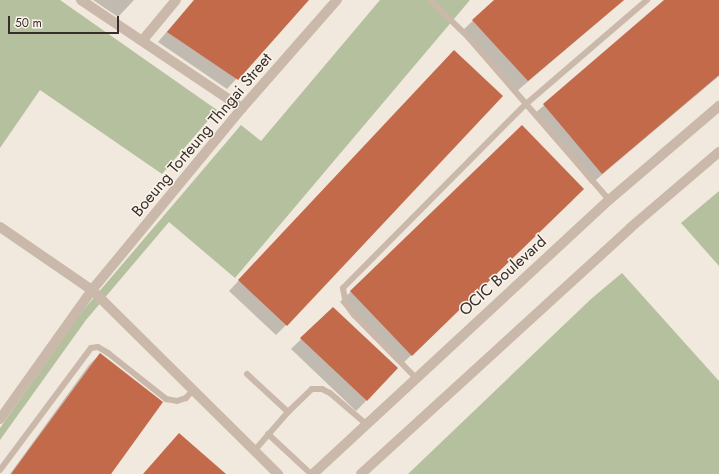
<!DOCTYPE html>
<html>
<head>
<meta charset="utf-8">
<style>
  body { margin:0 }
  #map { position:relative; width:719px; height:474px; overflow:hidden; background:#f2e9de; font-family:Jost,sans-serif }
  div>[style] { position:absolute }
  .green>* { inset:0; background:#b5c19e }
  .shadow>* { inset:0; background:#0003 }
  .building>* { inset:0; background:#c36a4b }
  .service>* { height:6px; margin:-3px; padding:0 3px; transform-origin:3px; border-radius:3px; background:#cab9aa }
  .minor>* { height:10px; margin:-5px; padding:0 5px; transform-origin:5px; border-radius:5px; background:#cab9aa }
  .tertiary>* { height:10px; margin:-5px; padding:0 5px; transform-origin:5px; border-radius:5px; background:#cab9aa }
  span { translate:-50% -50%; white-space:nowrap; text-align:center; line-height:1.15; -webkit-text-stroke:3px #faf3ea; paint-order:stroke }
  .street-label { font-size:16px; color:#382e29 }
  .scale { position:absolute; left:8px; top:16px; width:111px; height:18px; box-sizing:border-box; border:2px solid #382e29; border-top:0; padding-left:5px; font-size:12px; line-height:14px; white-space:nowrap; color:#382e29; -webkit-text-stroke:3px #faf3ea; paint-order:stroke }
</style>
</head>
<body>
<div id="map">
  <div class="green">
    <div style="clip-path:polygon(0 0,60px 0,217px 110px,162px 174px,40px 90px,0 148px)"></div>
    <div style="clip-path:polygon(380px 0,470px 0,235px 278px,169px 222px,86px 320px,0 440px,0 428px,80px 314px,241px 125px,261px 141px)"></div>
    <div style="clip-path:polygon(719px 191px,719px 266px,681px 223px)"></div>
    <div style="clip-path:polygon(622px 273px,719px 381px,719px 474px,408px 474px,591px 299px)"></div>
  </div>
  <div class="shadow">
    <div style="clip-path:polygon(93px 0,134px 0,118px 17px)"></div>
    <div style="clip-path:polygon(194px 0,308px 0,227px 89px,158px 42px)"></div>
    <div style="clip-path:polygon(495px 0,624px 0,517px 91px,462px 31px)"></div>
    <div style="clip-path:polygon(666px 0,719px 0,719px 76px,591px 184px,534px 114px)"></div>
    <div style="clip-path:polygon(444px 62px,286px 325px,276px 335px,229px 291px)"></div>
    <div style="clip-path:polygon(522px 126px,573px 200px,401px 365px,340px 302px)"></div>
    <div style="clip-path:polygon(333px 308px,366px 401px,356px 411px,291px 349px)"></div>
    <div style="clip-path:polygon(100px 354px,109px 474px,10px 474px,89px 365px)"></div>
  </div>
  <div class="building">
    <div style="clip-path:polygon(194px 0,309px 0,238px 80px,167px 32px)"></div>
    <div style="clip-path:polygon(494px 0,624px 0,528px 81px,472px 20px)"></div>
    <div style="clip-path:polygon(664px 0,719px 0,719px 75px,602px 174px,543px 104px)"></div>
    <div style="clip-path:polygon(454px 50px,503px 96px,287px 326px,238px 280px)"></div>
    <div style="clip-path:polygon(522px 125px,584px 189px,412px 356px,350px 291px)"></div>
    <div style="clip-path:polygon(333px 307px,398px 368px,367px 401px,300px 338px)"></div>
    <div style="clip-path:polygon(100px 353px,163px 402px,111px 474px,11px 474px)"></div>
    <div style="clip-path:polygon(179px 433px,226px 474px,143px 474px)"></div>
  </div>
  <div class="service">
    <div style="left:430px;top:0;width:53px;rotate:44.2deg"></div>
    <div style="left:468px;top:37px;width:216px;rotate:49.1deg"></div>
    <div style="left:247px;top:374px;width:56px;rotate:42.8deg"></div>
    <div style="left:288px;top:412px;width:52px;rotate:131.1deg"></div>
    <div style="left:415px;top:377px;width:87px;rotate:-134.5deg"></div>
    <div style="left:354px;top:315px;width:14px;rotate:-126deg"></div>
    <div style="left:346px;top:304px;width:16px;rotate:-101deg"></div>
    <div style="left:343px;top:288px;width:260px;rotate:-45.2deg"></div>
    <div style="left:526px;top:104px;width:160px;rotate:-40.7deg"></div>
    <div style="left:288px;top:412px;width:33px;rotate:-44deg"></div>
    <div style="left:312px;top:389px;width:10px"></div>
    <div style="left:322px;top:389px;width:9px;rotate:27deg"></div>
    <div style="left:330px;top:393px;width:46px;rotate:40.6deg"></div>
    <div style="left:268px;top:434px;width:59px;rotate:42.9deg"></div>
    <div style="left:0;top:470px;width:152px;rotate:-53.3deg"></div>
    <div style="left:91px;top:348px;width:7px;rotate:-8deg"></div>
    <div style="left:98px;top:347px;width:12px;rotate:31deg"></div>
    <div style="left:108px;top:353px;width:74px;rotate:38.4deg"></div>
    <div style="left:166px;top:399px;width:11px;rotate:10deg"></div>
    <div style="left:177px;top:401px;width:9px;rotate:-18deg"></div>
    <div style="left:186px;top:398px;width:11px;rotate:-49deg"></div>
  </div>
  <div class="minor">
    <div style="left:81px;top:0;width:194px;rotate:33.9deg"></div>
    <div style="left:142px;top:41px;width:53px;rotate:-50.3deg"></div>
    <div style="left:0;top:227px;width:112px;rotate:34.4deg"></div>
    <div style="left:92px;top:290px;width:262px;rotate:44.7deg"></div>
    <div style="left:0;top:419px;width:158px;rotate:-54.5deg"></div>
    <div style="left:92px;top:290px;width:236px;rotate:-50.5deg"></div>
    <div style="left:242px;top:108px;width:144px;rotate:-48.7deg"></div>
  </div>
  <div class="tertiary">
    <div style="left:313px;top:474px;width:403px;rotate:-42.8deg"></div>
    <div style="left:609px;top:200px;width:145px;rotate:-40.5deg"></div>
    <div style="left:361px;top:474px;width:365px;rotate:-42.4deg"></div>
    <div style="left:630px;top:228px;width:117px;rotate:-40.5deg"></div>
  </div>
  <div class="street-label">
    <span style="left:202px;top:135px;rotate:-50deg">Boeung Torteung Thngai Street</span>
    <span style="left:503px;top:276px;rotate:-42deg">OCIC Boulevard</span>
  </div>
  <div class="scale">50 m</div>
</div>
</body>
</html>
